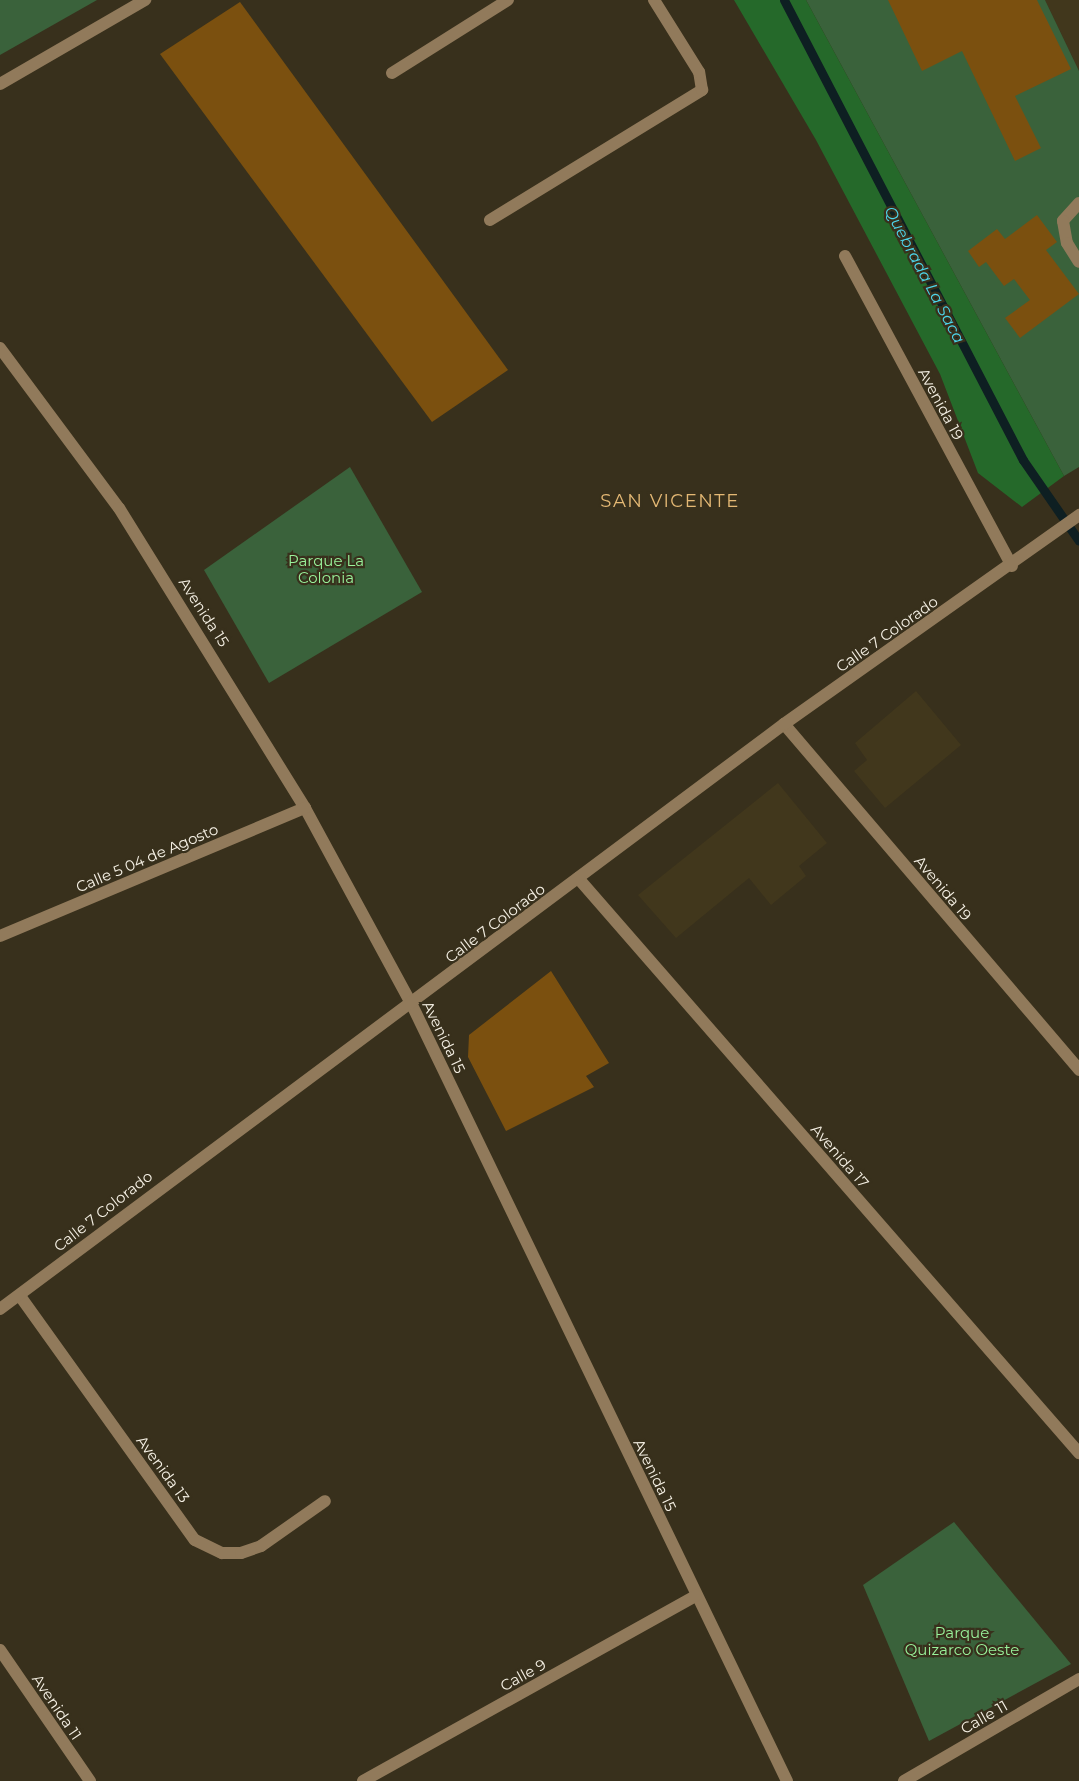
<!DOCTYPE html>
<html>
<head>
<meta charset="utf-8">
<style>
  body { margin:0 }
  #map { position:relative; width:1079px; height:1781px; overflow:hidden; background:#38301c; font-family:Montserrat,sans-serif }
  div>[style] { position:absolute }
  .built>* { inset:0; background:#41371c }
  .green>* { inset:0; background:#3a623b }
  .forest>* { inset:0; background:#25692a }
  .stream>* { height:9px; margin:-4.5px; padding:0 4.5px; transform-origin:4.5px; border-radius:4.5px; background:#0e1f22 }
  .building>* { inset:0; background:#7b500f }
  .lane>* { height:12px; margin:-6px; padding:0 6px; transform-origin:6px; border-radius:6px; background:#917a5b }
  .street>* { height:12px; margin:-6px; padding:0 6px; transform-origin:6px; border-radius:6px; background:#917a5b }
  span { translate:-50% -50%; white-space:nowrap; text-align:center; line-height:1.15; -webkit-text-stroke:4.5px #38301c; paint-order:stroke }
  .street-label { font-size:15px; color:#f6f1e5 }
  .park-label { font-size:15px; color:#99f39b }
  .water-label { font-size:16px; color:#4dd5ea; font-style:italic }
  .quarter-label { font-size:18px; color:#e5b975; letter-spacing:1.5px }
</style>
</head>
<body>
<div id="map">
  <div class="built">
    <div style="clip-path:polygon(1045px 0,1079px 0,1079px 71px)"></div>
    <div style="clip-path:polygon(916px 691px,961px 745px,885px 808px,854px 771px,867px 760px,855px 743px)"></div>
    <div style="clip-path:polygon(778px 783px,827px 843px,799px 866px,806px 876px,771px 905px,749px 878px,676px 938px,638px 895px)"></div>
  </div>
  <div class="green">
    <div style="clip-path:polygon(0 0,97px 0,0 55px)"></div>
    <div style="clip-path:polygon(806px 0,1045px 0,1079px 71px,1079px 467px,1064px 476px)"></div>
    <div style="clip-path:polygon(350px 467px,422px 592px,269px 683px,204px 570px)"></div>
    <div style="clip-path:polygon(954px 1522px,1071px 1664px,929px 1741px,863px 1585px)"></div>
  </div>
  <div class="forest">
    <div style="clip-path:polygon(734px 0,806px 0,1064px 476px,1022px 507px,978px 473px,940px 374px,816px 140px)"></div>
  </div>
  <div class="stream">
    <div style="left:784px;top:0;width:518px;rotate:62.55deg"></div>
    <div style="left:1023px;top:460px;width:98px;rotate:55.3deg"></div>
  </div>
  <div class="building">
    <div style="clip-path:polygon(888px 0,1037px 0,1071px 69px,1015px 96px,1041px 148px,1015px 161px,962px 51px,922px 71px)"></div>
    <div style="clip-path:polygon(240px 2px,508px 370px,432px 422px,160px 54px)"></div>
    <div style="clip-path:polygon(1037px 215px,1057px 242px,1046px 250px,1079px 294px,1020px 338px,1005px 318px,1030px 300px,1014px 279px,1004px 286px,986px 262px,979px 267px,968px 251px,997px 229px,1005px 239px)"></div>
    <div style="clip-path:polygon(551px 971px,609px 1063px,586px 1076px,594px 1087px,506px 1131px,468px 1057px,469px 1035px)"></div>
  </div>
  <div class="lane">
    <div style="left:1079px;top:203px;width:24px;rotate:132deg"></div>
    <div style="left:1063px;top:221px;width:22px;rotate:80deg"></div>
    <div style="left:1067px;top:243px;width:22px;rotate:58deg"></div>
  </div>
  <div class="street">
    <div style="left:392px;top:73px;width:137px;rotate:-32.2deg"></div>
    <div style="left:0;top:84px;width:168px;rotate:-30.1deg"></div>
    <div style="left:490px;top:220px;width:249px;rotate:-31.5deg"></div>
    <div style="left:702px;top:90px;width:18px;rotate:-99deg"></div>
    <div style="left:699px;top:72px;width:85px;rotate:-122deg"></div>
    <div style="left:845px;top:256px;width:352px;rotate:61.7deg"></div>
    <div style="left:0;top:348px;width:199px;rotate:53.4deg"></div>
    <div style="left:119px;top:508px;width:353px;rotate:58.2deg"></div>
    <div style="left:305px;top:808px;width:224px;rotate:61.5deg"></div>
    <div style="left:412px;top:1005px;width:862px;rotate:64.21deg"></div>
    <div style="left:784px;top:724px;width:455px;rotate:49.5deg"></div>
    <div style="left:578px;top:878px;width:763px;rotate:48.93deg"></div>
    <div style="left:0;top:936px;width:331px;rotate:-22.8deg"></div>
    <div style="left:20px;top:1296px;width:300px;rotate:54.4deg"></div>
    <div style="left:195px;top:1540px;width:30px;rotate:26deg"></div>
    <div style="left:222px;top:1553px;width:19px"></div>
    <div style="left:241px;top:1553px;width:21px;rotate:-19deg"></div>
    <div style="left:261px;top:1546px;width:78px;rotate:-35.1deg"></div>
    <div style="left:0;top:1309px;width:978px;rotate:-36.73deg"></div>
    <div style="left:784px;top:724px;width:362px;rotate:-35.3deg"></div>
    <div style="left:0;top:1650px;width:159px;rotate:55.5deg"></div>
    <div style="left:363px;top:1781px;width:381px;rotate:-29.1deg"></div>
    <div style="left:904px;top:1781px;width:203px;rotate:-30.2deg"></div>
  </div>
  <div class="street-label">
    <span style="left:941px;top:404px;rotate:62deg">Avenida 19</span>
    <span style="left:204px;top:612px;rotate:57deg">Avenida 15</span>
    <span style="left:887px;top:634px;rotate:-35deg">Calle 7 Colorado</span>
    <span style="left:147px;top:858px;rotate:-23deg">Calle 5 04 de Agosto</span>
    <span style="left:943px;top:888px;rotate:50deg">Avenida 19</span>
    <span style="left:495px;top:923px;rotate:-37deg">Calle 7 Colorado</span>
    <span style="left:444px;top:1037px;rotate:64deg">Avenida 15</span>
    <span style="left:840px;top:1156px;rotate:49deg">Avenida 17</span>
    <span style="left:103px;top:1211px;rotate:-38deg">Calle 7 Colorado</span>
    <span style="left:163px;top:1469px;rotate:54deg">Avenida 13</span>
    <span style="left:655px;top:1475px;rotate:64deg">Avenida 15</span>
    <span style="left:523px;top:1675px;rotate:-29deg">Calle 9</span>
    <span style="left:57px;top:1707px;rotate:56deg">Avenida 11</span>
    <span style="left:984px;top:1717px;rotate:-30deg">Calle 11</span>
  </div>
  <div class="park-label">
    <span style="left:326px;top:569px">Parque La<br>Colonia</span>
    <span style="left:962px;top:1641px">Parque<br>Quizarco Oeste</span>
  </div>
  <div class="water-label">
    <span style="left:924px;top:275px;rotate:62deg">Quebrada La Saca</span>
  </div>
  <div class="quarter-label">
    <span style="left:670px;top:501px">SAN VICENTE</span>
  </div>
</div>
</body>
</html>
